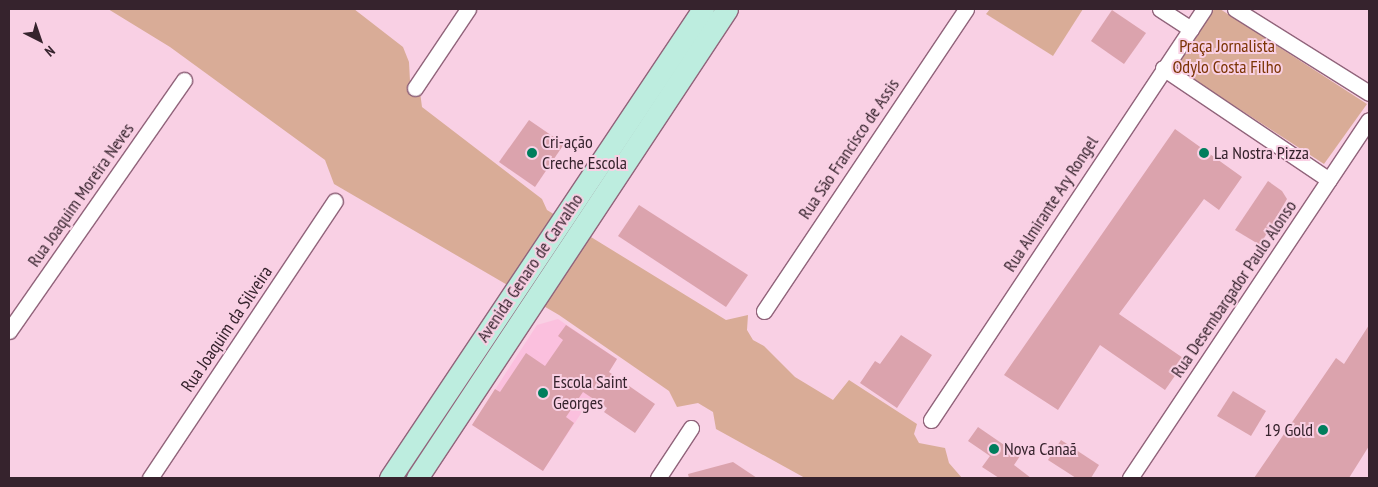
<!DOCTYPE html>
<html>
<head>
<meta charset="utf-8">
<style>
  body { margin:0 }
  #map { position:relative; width:1378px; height:487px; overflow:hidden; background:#f9d0e4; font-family:"PT Sans Narrow",sans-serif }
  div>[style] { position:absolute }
  .built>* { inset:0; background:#fbc0de }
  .green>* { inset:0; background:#d9ac97 }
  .building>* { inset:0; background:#dba3ad }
  .roads { filter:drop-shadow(1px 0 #91647b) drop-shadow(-1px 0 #91647b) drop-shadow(0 1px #91647b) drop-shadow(0 -1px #91647b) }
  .street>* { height:15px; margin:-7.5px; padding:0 7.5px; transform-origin:7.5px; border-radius:7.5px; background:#fff }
  .secondary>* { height:21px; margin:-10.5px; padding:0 10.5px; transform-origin:10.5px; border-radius:10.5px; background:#bdeddf }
  .dots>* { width:14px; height:14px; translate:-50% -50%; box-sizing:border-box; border:2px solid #f9d0e4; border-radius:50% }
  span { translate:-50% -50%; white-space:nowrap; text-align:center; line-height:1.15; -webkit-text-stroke:4px #f9d0e4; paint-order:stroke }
  .park-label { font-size:18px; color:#7b3404 }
  .poi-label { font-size:18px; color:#36232d }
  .left { translate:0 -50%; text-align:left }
  .right { translate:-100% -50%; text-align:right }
  .street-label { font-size:18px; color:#36232d }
  .frame { position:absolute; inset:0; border:10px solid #36232d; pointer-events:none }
  .north { position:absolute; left:15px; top:15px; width:50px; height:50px; -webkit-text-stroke:4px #f9d0e4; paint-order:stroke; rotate:139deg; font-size:14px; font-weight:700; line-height:20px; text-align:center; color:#36232d }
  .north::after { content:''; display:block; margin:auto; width:18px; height:22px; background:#36232d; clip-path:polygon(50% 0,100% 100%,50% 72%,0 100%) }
</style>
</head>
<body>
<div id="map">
  <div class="built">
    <div style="clip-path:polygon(558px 319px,617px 359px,543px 471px,472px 425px,537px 325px)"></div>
  </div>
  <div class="green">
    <div style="clip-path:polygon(108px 9px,354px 9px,403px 47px,409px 62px,410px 81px,420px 92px,422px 107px,542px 199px,547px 210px,726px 320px,748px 315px,747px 330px,753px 340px,764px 346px,795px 377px,833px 400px,849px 380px,917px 424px,914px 434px,919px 443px,945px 448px,949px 463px,962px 478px,805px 478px,716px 429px,713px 412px,698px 403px,677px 407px,669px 391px,559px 315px,334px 184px,325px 160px,170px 47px)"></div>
    <div style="clip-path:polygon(990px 9px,1083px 9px,1053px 56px,986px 14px)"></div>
    <div style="clip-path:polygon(1214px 9px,1220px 9px,1367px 104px,1324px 164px,1176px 68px)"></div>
  </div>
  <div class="building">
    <div style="clip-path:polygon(1112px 10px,1146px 33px,1124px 64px,1091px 41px)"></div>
    <div style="clip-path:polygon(529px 120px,564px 144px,535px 187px,499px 162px)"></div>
    <div style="clip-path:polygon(1175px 129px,1242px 177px,1219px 210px,1204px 199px,1119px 314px,1186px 360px,1165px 390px,1100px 345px,1058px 410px,1004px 375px)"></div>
    <div style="clip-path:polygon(1268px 181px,1282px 191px,1287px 199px,1260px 245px,1235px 230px)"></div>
    <div style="clip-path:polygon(639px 205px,748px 275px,726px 307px,618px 236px)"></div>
    <div style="clip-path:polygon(566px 325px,617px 359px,609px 372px,655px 404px,635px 433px,604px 412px,607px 408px,583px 392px,566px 417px,574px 423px,543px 471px,472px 425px,495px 389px,500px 392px,526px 353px,545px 366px,563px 340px,558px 336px)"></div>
    <div style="clip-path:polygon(1369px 325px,1369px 446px,1349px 478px,1254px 478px,1336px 358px,1344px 364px)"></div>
    <div style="clip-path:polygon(901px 335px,932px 355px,897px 408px,860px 383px,875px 361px,880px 364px)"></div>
    <div style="clip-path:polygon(1233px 391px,1266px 411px,1251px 436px,1217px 416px)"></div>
    <div style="clip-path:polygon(978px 427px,1020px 456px,1014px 465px,1031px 478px,999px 478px,982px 467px,990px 456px,968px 441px)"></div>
    <div style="clip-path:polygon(1061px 440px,1099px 465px,1091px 478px,1076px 478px,1048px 460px)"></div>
    <div style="clip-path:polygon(733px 462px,757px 478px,689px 478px,688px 474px)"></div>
  </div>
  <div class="roads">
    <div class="street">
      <div style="left:1160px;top:9px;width:37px;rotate:33deg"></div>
      <div style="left:1235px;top:9px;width:158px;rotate:32.1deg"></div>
      <div style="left:1163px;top:68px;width:200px;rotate:34deg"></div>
      <div style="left:415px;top:88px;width:95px;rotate:-56.1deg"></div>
      <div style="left:764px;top:311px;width:363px;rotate:-56.2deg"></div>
      <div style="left:9px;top:331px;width:306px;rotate:-55.1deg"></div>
      <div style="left:931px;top:420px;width:493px;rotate:-56.4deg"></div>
      <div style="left:150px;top:478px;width:333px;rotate:-56.3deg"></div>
      <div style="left:658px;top:478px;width:60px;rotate:-56.6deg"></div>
      <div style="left:1130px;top:478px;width:430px;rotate:-56.3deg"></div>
    </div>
    <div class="secondary">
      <div style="left:390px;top:478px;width:564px;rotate:-56.28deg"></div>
      <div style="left:417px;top:478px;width:562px;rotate:-56.54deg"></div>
    </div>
  </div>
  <div class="dots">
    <div style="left:532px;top:153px;background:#007e5d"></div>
    <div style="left:1204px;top:153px;background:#007e5d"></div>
    <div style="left:543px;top:393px;background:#007e5d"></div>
    <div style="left:1323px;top:430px;background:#007e5d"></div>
    <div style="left:994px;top:449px;background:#007e5d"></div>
  </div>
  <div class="park-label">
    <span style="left:1227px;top:57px">Praça Jornalista<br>Odylo Costa Filho</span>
  </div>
  <div class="poi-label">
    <span class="left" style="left:542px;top:153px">Cri-ação<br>Creche Escola</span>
    <span class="left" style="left:1214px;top:153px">La Nostra Pizza</span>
    <span class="left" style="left:553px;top:393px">Escola Saint<br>Georges</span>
    <span class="right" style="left:1313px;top:430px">19 Gold</span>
    <span class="left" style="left:1004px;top:449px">Nova Canaã</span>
  </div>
  <div class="street-label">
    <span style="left:849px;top:149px;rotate:-56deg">Rua São Francisco de Assis</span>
    <span style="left:81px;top:195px;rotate:-55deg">Rua Joaquim Moreira Neves</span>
    <span style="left:1051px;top:204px;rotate:-57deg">Rua Almirante Ary Rongel</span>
    <span style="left:530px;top:268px;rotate:-56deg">Avenida Genaro de Carvalho</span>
    <span style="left:1234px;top:289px;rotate:-56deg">Rua Desembargador Paulo Alonso</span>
    <span style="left:227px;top:329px;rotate:-56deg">Rua Joaquim da Silveira</span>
  </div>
  <div class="frame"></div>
  <div class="north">N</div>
</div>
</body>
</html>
